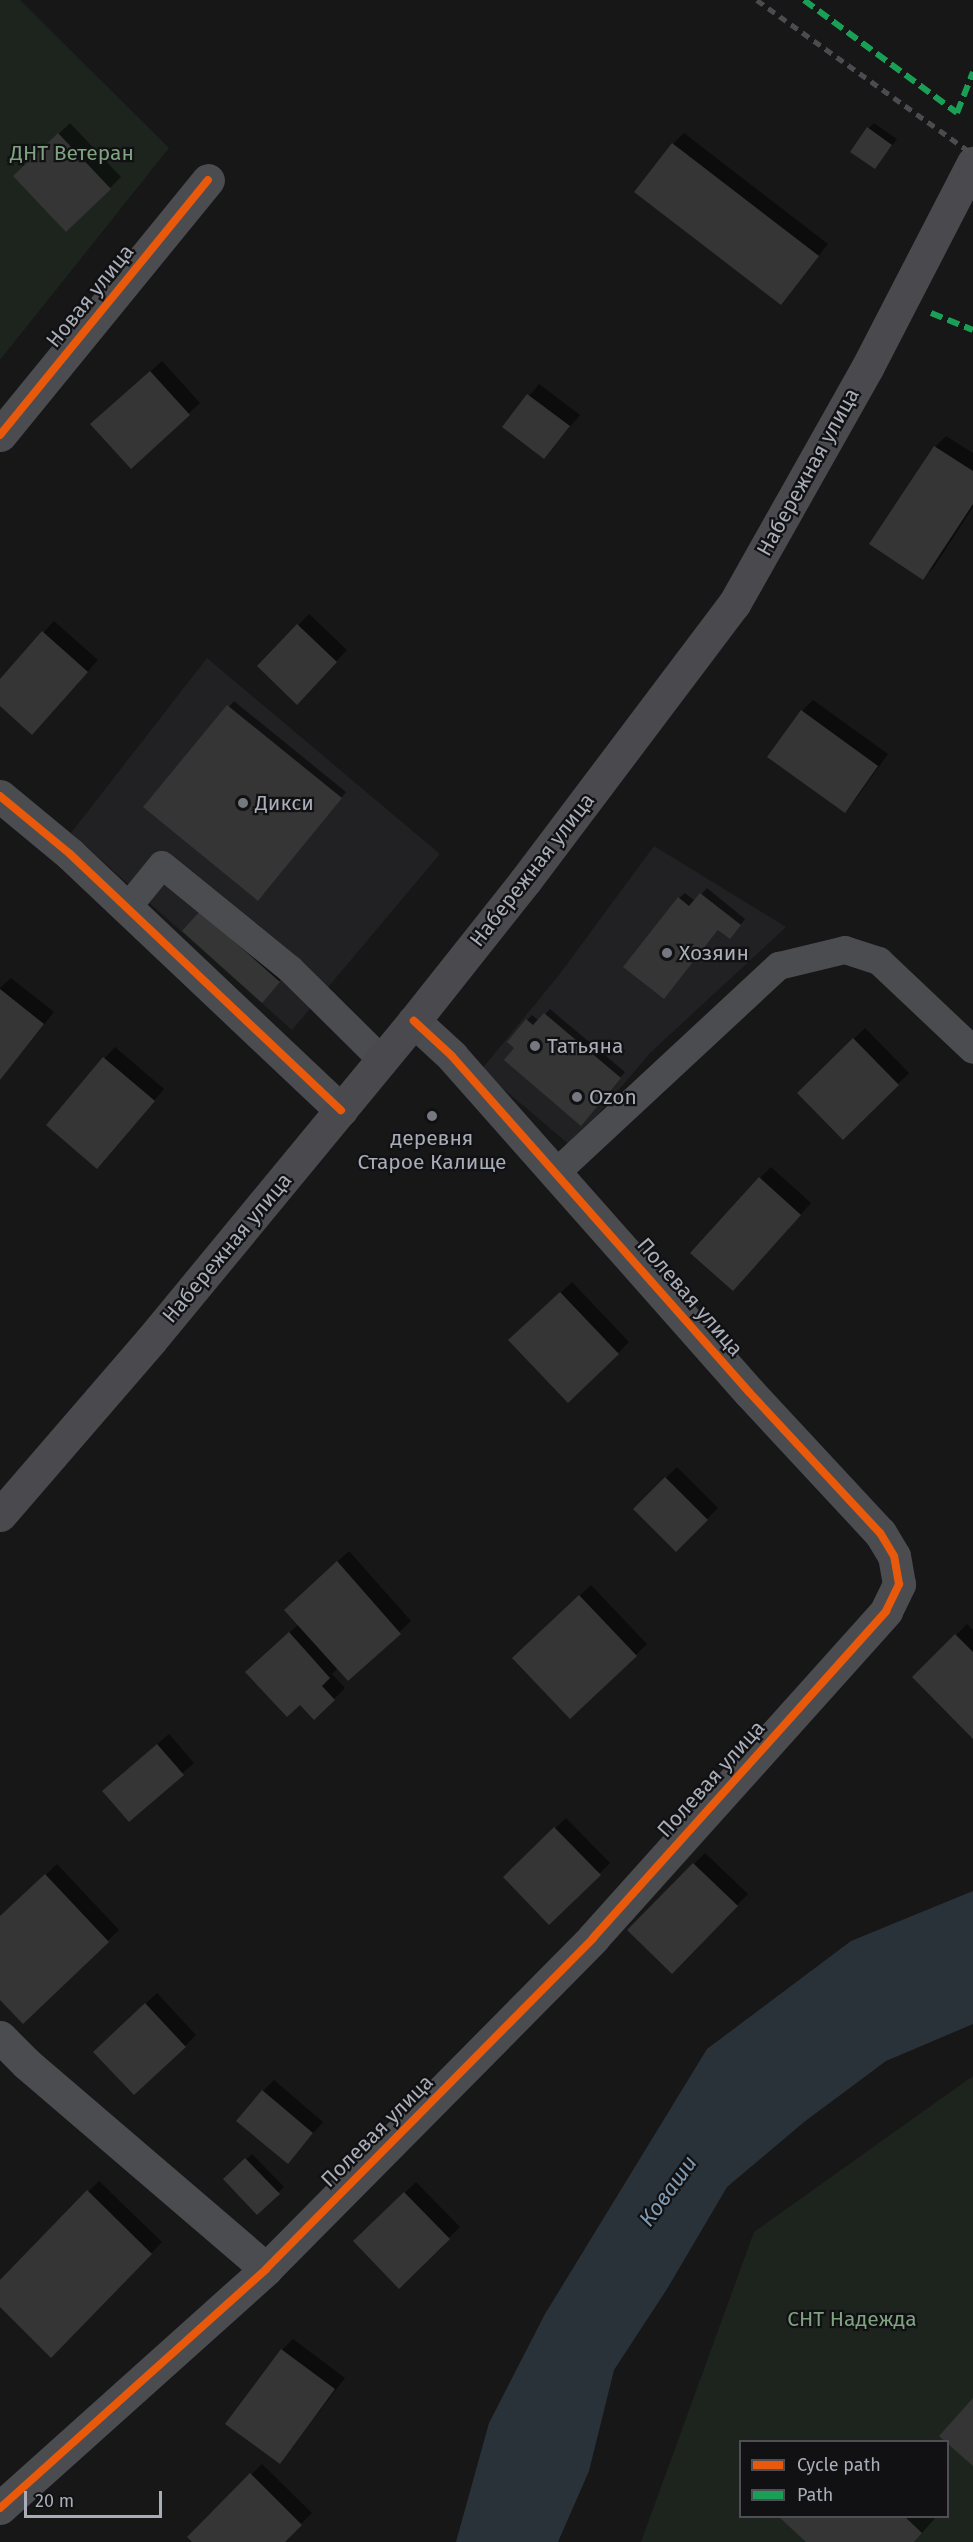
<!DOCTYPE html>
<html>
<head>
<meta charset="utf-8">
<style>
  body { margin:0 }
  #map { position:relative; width:973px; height:2542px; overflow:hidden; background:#171717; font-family:"Fira Sans",sans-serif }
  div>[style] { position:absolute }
  .built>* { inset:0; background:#212123 }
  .green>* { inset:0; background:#1d241e }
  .water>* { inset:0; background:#2a3239 }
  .shadow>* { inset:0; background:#0007 }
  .building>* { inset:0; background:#353536 }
  .lane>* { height:28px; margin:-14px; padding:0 14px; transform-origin:14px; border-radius:14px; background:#4b4c50 }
  .street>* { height:33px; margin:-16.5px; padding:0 16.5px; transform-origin:16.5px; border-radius:16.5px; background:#4b4c50 }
  .secondary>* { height:33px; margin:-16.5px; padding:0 16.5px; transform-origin:16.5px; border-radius:16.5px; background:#4a4a4e }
  .rail>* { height:4.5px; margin-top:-2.25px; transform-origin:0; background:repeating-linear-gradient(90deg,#4b4c4f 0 8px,transparent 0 14px) }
  .quiet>* { height:6px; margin-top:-3px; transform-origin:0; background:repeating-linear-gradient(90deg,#1a9f57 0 12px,transparent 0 18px) }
  .cycleway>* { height:8px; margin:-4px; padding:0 4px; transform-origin:4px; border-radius:4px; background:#e8590c }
  .dots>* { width:16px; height:16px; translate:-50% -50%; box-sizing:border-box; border:3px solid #111113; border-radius:50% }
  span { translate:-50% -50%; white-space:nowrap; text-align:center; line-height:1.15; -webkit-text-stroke:4.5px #111113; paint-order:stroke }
  .park-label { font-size:21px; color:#7fa381 }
  .street-label { font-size:21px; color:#a8adb8 }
  .poi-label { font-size:21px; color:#a8adb8 }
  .left { translate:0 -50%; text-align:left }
  .water-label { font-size:22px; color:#7f9bb3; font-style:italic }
  .legend { position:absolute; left:739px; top:2440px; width:210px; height:78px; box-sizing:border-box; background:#111113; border:2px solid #4d4f55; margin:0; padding:8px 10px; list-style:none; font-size:18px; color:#a8adb8 }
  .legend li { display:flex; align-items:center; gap:12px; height:30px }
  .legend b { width:30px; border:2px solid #4d4f55 }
  .scale { position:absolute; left:24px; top:2491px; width:138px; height:27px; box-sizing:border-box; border:3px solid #a8adb8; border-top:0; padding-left:8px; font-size:18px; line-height:21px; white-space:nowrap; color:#a8adb8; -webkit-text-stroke:4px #111113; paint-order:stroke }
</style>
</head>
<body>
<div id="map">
  <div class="built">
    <div style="clip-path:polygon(207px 658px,440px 854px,292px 1030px,71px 833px)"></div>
    <div style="clip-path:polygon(654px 846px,786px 927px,650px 1053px,571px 1146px,481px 1070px,559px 975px)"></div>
  </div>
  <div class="green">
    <div style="clip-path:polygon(0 0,20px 0,169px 148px,0 360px)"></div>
    <div style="clip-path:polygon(evenodd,973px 2076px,973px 2542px,641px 2542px,754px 2232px,973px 2076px,740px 2442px,948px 2442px,948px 2516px,740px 2516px,740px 2442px)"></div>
  </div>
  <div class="water">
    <div style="clip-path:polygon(973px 1891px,973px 2024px,886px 2061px,804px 2122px,727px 2187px,667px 2289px,614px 2370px,589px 2471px,558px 2542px,456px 2542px,489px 2423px,545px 2314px,707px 2049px,851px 1941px)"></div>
  </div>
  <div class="shadow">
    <div style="clip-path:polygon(70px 123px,121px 177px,110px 188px,15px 176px)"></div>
    <div style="clip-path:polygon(874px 123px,897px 139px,875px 168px,869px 128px)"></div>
    <div style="clip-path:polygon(684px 133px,828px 244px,781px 303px,673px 144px)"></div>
    <div style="clip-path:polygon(162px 361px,200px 403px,131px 466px,104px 413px)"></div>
    <div style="clip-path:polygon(539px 384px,580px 415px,544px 457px,504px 426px)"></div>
    <div style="clip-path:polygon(946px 436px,973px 453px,973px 507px,934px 567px,923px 578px,871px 544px,935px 447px)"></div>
    <div style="clip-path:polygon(309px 614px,347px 650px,308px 691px,259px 666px)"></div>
    <div style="clip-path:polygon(54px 621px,98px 660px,43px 722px,0 704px,0 681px)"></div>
    <div style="clip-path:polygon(813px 700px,888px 754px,855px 800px,844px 811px,802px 711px)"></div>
    <div style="clip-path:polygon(234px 701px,346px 792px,264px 894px,145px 807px)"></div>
    <div style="clip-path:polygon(707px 888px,745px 919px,735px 932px,719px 929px,669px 992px,679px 898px,685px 893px,695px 901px)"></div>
    <div style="clip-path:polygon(207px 907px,284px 976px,268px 995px)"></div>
    <div style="clip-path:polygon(11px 978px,54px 1012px,1px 1077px,0 988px)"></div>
    <div style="clip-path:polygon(550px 1009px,625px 1072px,586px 1118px,516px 1048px,527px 1020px,532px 1015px,539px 1021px)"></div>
    <div style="clip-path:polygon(865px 1028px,909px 1073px,843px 1138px,799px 1093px)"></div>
    <div style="clip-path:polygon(115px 1047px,164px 1089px,108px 1156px,104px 1059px)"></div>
    <div style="clip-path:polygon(771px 1167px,811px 1203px,744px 1278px,760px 1178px)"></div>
    <div style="clip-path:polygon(572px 1282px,629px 1342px,618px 1353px,521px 1329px)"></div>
    <div style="clip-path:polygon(677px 1467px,718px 1508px,676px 1550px,635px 1509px)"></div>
    <div style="clip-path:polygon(349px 1551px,411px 1621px,348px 1679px,338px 1668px,332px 1674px,345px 1688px,334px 1699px,258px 1661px,299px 1624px,297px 1599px)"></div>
    <div style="clip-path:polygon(591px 1585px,647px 1644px,636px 1655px,525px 1647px)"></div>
    <div style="clip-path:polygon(967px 1624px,973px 1630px,973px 1737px,914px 1677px)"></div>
    <div style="clip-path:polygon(169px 1734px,194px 1763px,129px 1820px,115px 1780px)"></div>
    <div style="clip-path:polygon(566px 1818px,610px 1863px,549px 1923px,505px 1877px)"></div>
    <div style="clip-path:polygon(705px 1853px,748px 1894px,672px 1972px,629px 1930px)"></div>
    <div style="clip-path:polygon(57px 1864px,119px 1930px,23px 2022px,0 1998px,0 1918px)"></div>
    <div style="clip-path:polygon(157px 1993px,196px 2035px,185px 2046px,106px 2041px)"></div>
    <div style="clip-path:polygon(274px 2080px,323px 2122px,288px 2162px,263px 2091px)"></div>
    <div style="clip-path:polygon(252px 2154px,284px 2187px,257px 2213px,225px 2179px)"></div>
    <div style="clip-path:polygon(99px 2181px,162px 2242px,51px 2355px,0 2305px,0 2282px)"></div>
    <div style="clip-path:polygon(416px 2182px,460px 2227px,399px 2287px,355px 2241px)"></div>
    <div style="clip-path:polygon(293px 2339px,345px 2378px,280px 2462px,282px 2350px)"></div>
    <div style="clip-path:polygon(262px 2464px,312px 2513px,283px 2542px,194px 2542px,189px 2537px)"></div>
    <div style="clip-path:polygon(780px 2516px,937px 2516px,914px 2542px,808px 2542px)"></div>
  </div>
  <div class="building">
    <div style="clip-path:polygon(867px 127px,892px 145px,875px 169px,850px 152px)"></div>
    <div style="clip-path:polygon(58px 133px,111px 189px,66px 232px,13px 176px)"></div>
    <div style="clip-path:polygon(672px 143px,819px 256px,781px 305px,634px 192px)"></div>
    <div style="clip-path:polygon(150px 371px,190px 415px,131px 469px,90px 424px)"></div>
    <div style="clip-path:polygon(527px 394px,570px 426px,544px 459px,502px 427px)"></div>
    <div style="clip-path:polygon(934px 446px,973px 471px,973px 504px,923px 580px,869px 544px)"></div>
    <div style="clip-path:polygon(297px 624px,337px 662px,297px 705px,257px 666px)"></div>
    <div style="clip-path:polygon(42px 631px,88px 672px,32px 735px,0 706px,0 679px)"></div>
    <div style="clip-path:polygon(227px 705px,342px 798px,258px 901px,143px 807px)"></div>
    <div style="clip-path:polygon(801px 710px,878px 766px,845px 813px,767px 757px)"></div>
    <div style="clip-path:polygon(700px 893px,741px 925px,730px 939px,718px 930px,664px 999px,623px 967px,678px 897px,689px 906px)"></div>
    <div style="clip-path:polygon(200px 911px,280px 982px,262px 1003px,182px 931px)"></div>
    <div style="clip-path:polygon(0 989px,44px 1024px,0 1080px)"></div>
    <div style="clip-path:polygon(544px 1013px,621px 1078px,581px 1126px,504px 1060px,514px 1048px,507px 1042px,526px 1019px,533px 1025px)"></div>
    <div style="clip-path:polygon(853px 1038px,899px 1085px,843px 1140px,797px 1093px)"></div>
    <div style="clip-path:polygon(103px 1057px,155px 1101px,97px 1169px,46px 1125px)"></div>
    <div style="clip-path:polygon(759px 1177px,801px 1215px,733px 1291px,690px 1253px)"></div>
    <div style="clip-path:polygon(560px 1292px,619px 1354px,568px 1403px,508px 1340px)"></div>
    <div style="clip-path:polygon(665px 1477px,708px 1520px,676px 1552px,633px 1509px)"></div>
    <div style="clip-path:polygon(337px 1561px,401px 1634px,348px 1681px,284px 1610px)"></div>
    <div style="clip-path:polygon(579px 1595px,637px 1656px,570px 1719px,512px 1658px)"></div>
    <div style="clip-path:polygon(289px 1632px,330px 1678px,322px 1686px,335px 1700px,314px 1720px,300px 1705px,287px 1717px,245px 1672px)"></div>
    <div style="clip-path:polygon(955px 1634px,973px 1652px,973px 1739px,912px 1677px)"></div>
    <div style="clip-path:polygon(157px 1744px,184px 1775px,129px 1822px,102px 1791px)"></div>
    <div style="clip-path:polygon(554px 1827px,601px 1875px,549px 1925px,503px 1877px)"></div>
    <div style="clip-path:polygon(693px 1863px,738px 1906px,672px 1974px,627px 1930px)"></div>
    <div style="clip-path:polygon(45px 1874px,109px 1942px,23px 2024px,0 2000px,0 1916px)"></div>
    <div style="clip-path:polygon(145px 2003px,186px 2047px,134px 2095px,93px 2052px)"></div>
    <div style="clip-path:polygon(262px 2090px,313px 2133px,288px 2164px,236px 2121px)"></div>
    <div style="clip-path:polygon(245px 2158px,280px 2194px,257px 2215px,223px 2179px)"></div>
    <div style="clip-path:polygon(87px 2190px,152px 2254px,51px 2358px,0 2307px,0 2280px)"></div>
    <div style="clip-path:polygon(404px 2192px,450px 2239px,399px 2289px,353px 2241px)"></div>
    <div style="clip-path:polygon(281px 2349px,335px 2389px,280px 2464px,225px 2424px)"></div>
    <div style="clip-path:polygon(973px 2398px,973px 2466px,939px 2436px)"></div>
    <div style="clip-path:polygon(250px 2473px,302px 2525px,285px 2542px,192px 2542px,187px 2537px)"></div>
    <div style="clip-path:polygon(778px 2516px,904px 2516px,922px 2533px,914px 2542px,806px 2542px)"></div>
  </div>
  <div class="lane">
    <div style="left:127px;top:908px;width:55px;rotate:-50.9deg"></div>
    <div style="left:162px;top:865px;width:165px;rotate:39.1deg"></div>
    <div style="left:290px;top:969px;width:129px;rotate:44.7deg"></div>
    <div style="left:557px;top:1172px;width:303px;rotate:-42.9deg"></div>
    <div style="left:779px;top:966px;width:68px;rotate:-13.6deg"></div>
    <div style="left:845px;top:950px;width:36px;rotate:18deg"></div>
    <div style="left:879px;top:961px;width:129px;rotate:43.4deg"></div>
  </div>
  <div class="street">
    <div style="left:0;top:435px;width:329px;rotate:-50.8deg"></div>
    <div style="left:0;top:796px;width:91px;rotate:39.6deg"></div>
    <div style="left:70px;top:854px;width:373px;rotate:43.4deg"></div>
    <div style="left:0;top:2037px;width:38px;rotate:45deg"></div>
    <div style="left:27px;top:2064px;width:315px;rotate:40.6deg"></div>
    <div style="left:0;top:2508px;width:358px;rotate:-41.9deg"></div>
    <div style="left:266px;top:2269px;width:465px;rotate:-45.3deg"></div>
    <div style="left:593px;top:1938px;width:439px;rotate:-48.1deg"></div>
    <div style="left:886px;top:1611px;width:30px;rotate:-64deg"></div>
    <div style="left:899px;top:1584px;width:28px;rotate:-100deg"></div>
    <div style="left:894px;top:1556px;width:27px;rotate:-121deg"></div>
    <div style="left:880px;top:1533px;width:192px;rotate:-132.9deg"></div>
    <div style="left:749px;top:1392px;width:448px;rotate:-131.5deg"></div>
    <div style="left:452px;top:1056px;width:52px;rotate:-137.4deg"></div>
  </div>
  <div class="secondary">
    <div style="left:0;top:1515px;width:231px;rotate:-49.2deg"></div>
    <div style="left:151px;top:1340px;width:413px;rotate:-50.5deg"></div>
    <div style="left:414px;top:1021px;width:179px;rotate:-51.6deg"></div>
    <div style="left:525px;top:881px;width:347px;rotate:-53deg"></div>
    <div style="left:734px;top:604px;width:271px;rotate:-60.6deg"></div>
    <div style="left:867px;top:368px;width:231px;rotate:-62.7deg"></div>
  </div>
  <div class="rail">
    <div style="left:757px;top:0;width:265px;rotate:35.5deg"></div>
  </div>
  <div class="quiet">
    <div style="left:804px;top:0;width:190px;rotate:36.4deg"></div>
    <div style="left:957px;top:113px;width:44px;rotate:-68.7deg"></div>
    <div style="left:931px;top:313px;width:45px;rotate:22deg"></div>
  </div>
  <div class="cycleway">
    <div style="left:0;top:435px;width:329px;rotate:-50.8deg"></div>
    <div style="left:0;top:796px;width:91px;rotate:39.6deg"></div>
    <div style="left:70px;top:854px;width:373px;rotate:43.4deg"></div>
    <div style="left:0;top:2508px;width:358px;rotate:-41.9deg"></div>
    <div style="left:266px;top:2269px;width:465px;rotate:-45.3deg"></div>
    <div style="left:593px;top:1938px;width:439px;rotate:-48.1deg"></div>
    <div style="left:886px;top:1611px;width:30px;rotate:-64deg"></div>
    <div style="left:899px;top:1584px;width:28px;rotate:-100deg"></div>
    <div style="left:894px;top:1556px;width:27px;rotate:-121deg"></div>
    <div style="left:880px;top:1533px;width:192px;rotate:-132.9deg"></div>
    <div style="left:749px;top:1392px;width:448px;rotate:-131.5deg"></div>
    <div style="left:452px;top:1056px;width:52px;rotate:-137.4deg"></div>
  </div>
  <div class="dots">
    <div style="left:243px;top:803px;background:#757880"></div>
    <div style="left:667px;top:953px;background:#757880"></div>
    <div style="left:535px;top:1046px;background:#757880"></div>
    <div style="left:577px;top:1097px;background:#757880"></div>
    <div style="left:432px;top:1116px;background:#757880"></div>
  </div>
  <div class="park-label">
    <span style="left:72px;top:153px">ДНТ Ветеран</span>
    <span style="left:852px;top:2319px">СНТ Надежда</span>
  </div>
  <div class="street-label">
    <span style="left:90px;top:296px;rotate:-51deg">Новая улица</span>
    <span style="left:808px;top:472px;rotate:-61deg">Набережная улица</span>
    <span style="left:532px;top:870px;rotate:-52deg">Набережная улица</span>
    <span style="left:227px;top:1248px;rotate:-50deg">Набережная улица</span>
    <span style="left:690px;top:1297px;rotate:49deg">Полевая улица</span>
    <span style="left:711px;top:1779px;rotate:-48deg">Полевая улица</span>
    <span style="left:377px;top:2131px;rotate:-45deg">Полевая улица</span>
  </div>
  <div class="poi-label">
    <span class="left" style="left:255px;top:803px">Дикси</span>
    <span class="left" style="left:679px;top:953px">Хозяин</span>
    <span class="left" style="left:547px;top:1046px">Татьяна</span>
    <span class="left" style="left:589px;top:1097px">Ozon</span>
    <span style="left:432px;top:1150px">деревня<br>Старое Калище</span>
  </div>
  <div class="water-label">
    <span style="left:668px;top:2191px;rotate:-54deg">Коваши</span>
  </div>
  <ul class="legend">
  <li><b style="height:8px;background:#e8590c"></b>Cycle path</li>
  <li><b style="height:8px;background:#1a9f57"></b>Path</li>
  </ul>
  <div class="scale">20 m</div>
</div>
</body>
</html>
